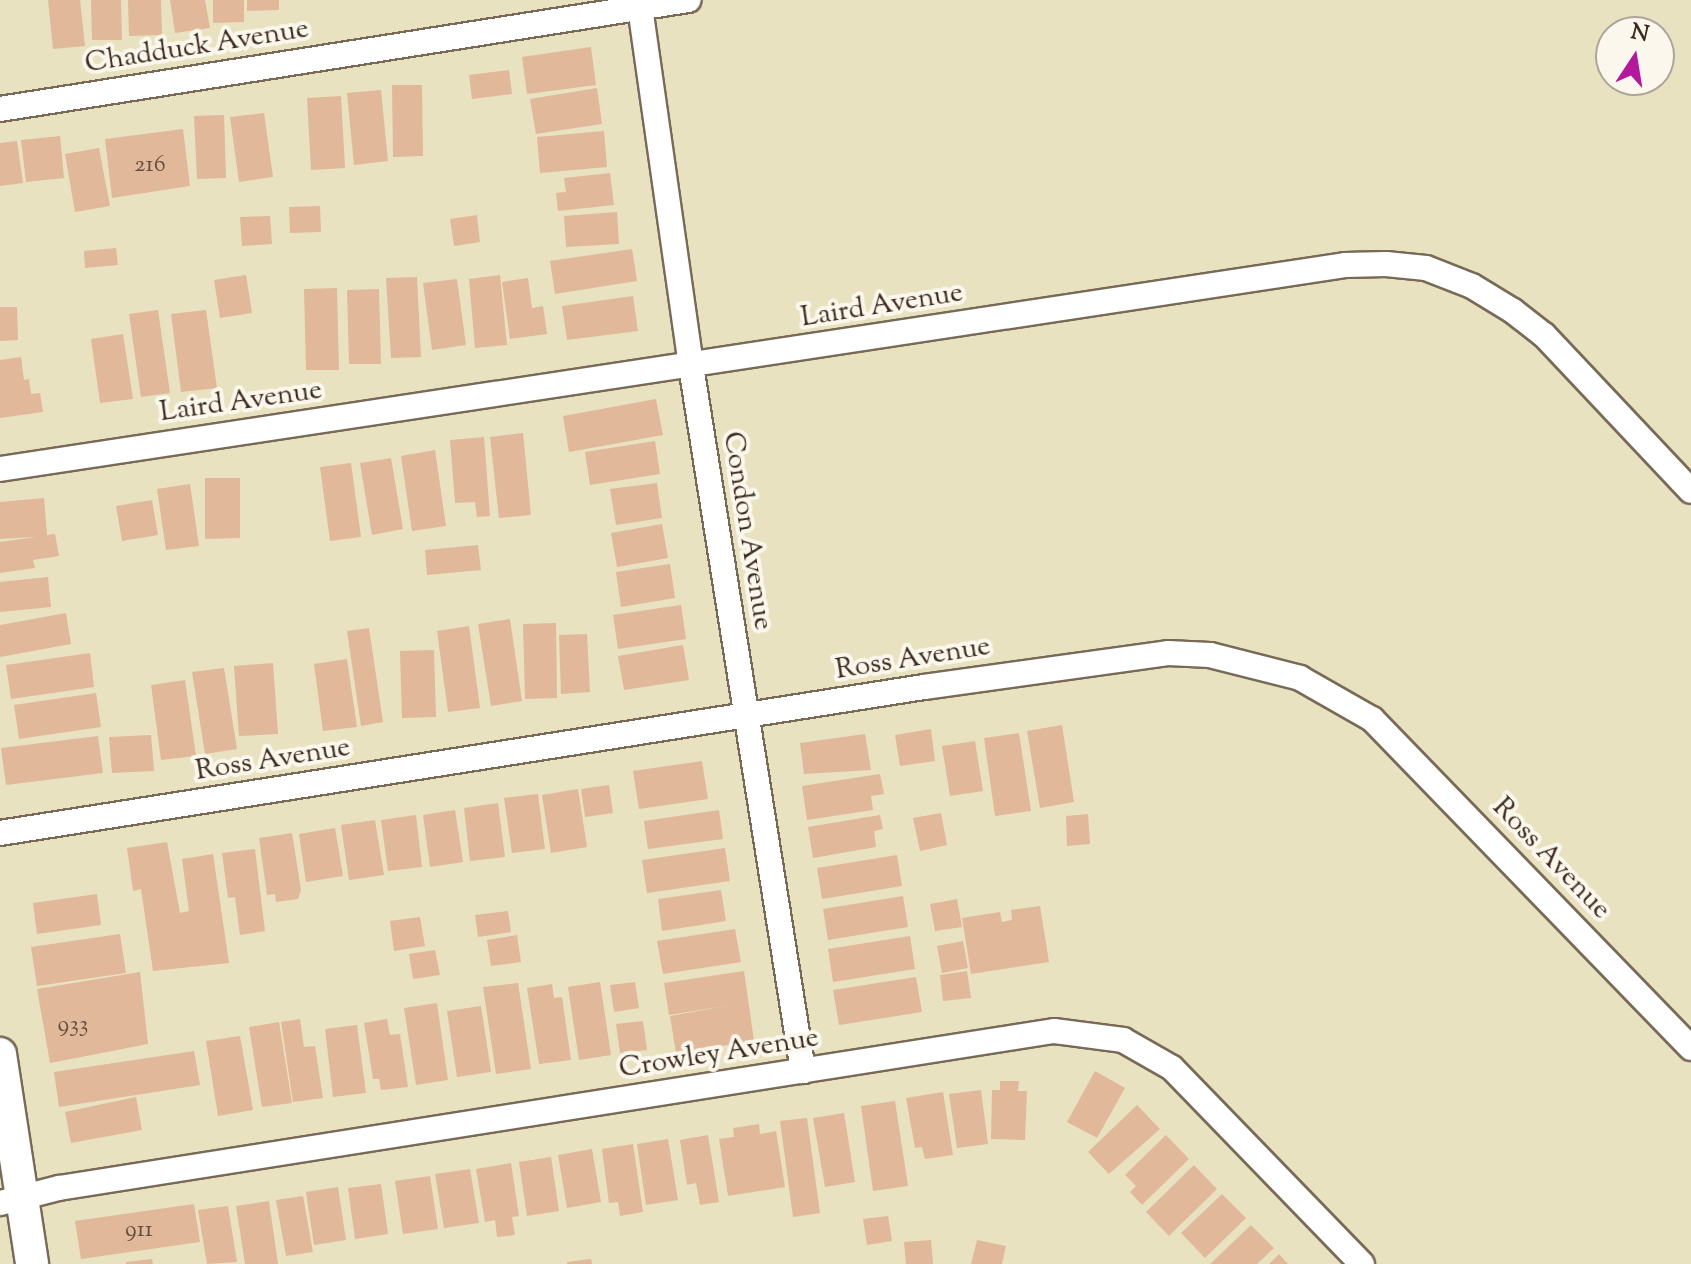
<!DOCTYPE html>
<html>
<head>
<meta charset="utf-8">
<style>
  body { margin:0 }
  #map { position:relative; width:1691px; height:1264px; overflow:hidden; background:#e8e2c0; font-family:"Sorts Mill Goudy",serif }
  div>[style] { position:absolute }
  .building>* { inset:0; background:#e1b89a }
  .roads { filter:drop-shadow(2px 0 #786a57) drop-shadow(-2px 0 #786a57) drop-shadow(0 2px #786a57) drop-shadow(0 -2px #786a57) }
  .minor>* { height:24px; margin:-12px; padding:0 12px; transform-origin:12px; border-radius:12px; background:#fff }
  .tertiary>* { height:32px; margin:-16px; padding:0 16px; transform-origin:16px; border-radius:16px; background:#fff }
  span { translate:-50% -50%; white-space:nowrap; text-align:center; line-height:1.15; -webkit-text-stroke:8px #fbf7ec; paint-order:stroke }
  .number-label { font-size:24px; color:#644e3d }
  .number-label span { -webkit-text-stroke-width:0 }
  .street-label { font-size:28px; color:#3b2a1e }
  .north { position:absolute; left:1595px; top:16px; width:80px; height:80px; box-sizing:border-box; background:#fbf7ec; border:2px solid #aea59a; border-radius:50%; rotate:12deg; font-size:22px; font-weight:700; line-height:32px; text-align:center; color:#3b2a1e }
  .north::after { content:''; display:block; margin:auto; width:28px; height:36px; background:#b5179e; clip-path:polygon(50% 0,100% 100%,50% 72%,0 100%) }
</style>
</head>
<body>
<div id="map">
  <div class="building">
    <div style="clip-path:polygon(48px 0,80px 0,85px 46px,53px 49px)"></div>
    <div style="clip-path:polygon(91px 0,121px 0,122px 40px,92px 40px)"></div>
    <div style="clip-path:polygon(128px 0,161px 0,162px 35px,129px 36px)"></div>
    <div style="clip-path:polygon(170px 0,205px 0,210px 28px,175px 33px)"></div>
    <div style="clip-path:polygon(213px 0,244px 0,244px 22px,213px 23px)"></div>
    <div style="clip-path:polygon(247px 0,279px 0,279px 10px,247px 11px)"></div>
    <div style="clip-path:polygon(591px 47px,596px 85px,527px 94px,522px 57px)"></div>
    <div style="clip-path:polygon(509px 70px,512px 94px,472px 99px,469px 75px)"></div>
    <div style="clip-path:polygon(392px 85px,422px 85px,423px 156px,393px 157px)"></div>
    <div style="clip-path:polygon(597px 88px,602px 124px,536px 134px,530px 99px)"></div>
    <div style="clip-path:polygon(381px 90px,388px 161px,354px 165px,347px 93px)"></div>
    <div style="clip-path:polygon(341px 96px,345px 168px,311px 170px,307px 98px)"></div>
    <div style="clip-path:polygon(264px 113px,273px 177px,239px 182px,230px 117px)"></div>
    <div style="clip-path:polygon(224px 115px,226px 178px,197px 179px,194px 116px)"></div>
    <div style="clip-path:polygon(183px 129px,190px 186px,112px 198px,105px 139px)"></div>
    <div style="clip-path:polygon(604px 131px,607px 167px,540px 173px,537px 137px)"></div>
    <div style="clip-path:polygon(60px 136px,64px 178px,26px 182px,21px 140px)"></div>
    <div style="clip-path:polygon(17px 141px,23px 183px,0 186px,0 143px)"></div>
    <div style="clip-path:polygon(99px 148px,110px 206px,75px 212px,65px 154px)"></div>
    <div style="clip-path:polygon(610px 173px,614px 205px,558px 211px,556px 193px,566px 192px,564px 178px)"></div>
    <div style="clip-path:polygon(320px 206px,321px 232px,290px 233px,289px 207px)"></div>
    <div style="clip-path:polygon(617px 212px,619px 244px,566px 247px,564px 216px)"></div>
    <div style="clip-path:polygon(477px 215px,480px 242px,454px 246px,450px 219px)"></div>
    <div style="clip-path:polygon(270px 216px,272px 244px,242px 246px,240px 217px)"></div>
    <div style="clip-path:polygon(116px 248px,118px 265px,85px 268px,84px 251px)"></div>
    <div style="clip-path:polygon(632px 249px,637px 281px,555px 294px,550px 261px)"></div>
    <div style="clip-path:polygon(246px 275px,252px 313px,220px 318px,214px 280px)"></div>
    <div style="clip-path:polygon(500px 275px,507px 345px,475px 348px,469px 279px)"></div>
    <div style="clip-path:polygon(417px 277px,421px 357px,391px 358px,386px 278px)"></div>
    <div style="clip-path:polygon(528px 278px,532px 308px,543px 306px,547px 334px,510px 339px,502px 282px)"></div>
    <div style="clip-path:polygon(457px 279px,466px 345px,432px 350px,423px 283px)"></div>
    <div style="clip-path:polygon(337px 288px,339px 370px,306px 370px,304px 289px)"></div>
    <div style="clip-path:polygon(379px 289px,381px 364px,349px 364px,347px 290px)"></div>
    <div style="clip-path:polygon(633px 296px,638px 331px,567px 340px,562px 306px)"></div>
    <div style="clip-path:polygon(0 307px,17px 307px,18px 340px,0 341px)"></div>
    <div style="clip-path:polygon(158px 310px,170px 393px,141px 397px,129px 314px)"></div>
    <div style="clip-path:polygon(206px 310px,217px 388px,181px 392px,171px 314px)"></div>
    <div style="clip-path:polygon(123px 334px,133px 399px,100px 403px,91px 339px)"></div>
    <div style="clip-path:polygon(21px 357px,24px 380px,29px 379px,31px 394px,40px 393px,43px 412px,0 418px,0 360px)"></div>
    <div style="clip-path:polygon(656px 399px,663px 435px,569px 452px,563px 416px)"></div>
    <div style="clip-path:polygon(523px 433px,531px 515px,499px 518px,490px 437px)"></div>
    <div style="clip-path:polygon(484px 437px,490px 516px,477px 517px,475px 502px,455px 503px,450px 440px)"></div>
    <div style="clip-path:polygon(655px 441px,660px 474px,590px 485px,585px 452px)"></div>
    <div style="clip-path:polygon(435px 450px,446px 526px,412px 531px,401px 456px)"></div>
    <div style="clip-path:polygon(391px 458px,403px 529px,372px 535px,360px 463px)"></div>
    <div style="clip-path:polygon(351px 463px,361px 537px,330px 541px,320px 467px)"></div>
    <div style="clip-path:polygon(205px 478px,240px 478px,240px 538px,205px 539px)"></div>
    <div style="clip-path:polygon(657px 483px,662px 518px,616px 525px,610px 489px)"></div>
    <div style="clip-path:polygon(190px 484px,199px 546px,166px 550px,157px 489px)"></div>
    <div style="clip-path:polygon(44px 498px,47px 535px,55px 534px,59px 556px,33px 560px,35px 568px,0 573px,0 542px,36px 537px,0 539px,0 502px)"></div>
    <div style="clip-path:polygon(152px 500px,158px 535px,122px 541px,116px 506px)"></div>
    <div style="clip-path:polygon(662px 524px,668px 558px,617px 567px,611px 533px)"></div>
    <div style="clip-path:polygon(478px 545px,481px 570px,427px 575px,425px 550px)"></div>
    <div style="clip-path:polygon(670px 564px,675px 598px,621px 607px,616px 572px)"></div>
    <div style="clip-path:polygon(48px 577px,51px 607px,0 612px,0 582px)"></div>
    <div style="clip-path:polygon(681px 605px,686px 639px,618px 649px,613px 615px)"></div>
    <div style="clip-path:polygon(66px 613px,71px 644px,0 657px,0 625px)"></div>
    <div style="clip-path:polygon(510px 619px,522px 701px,491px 706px,478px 624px)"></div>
    <div style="clip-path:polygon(556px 623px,557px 698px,525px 699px,523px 624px)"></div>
    <div style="clip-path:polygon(469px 626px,480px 708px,448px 712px,437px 631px)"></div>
    <div style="clip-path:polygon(369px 628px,383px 722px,361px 726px,347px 631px)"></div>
    <div style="clip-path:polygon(587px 634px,590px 692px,561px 694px,559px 635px)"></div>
    <div style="clip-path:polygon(683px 645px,689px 680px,624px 690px,618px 656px)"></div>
    <div style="clip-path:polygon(434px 650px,436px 717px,402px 718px,400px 651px)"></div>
    <div style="clip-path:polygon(90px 653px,94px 687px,11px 699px,6px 665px)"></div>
    <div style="clip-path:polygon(347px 659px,357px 727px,323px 731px,314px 664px)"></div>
    <div style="clip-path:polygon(273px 663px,278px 734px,239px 736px,234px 666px)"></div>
    <div style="clip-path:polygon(224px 668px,237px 749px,205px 754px,192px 672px)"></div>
    <div style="clip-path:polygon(185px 680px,196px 756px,161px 760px,151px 685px)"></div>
    <div style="clip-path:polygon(96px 693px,101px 727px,19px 739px,14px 705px)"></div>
    <div style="clip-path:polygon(1062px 725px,1074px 802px,1040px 808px,1027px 731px)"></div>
    <div style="clip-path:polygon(931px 729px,935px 761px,900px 766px,895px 735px)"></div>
    <div style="clip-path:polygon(1019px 733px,1031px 811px,995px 816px,984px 738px)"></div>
    <div style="clip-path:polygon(865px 734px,871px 770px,804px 774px,800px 743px)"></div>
    <div style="clip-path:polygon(151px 735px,154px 771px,112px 773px,109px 737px)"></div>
    <div style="clip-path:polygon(98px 736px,103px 773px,6px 785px,1px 748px)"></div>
    <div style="clip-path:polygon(975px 741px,983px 791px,950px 796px,942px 746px)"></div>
    <div style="clip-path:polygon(702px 761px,708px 799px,639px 809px,633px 771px)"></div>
    <div style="clip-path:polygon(880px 774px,884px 794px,871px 796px,873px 810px,807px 820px,802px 786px)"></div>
    <div style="clip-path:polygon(609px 785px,613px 813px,585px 817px,581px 789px)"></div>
    <div style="clip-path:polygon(578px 789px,587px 847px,551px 853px,542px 795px)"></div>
    <div style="clip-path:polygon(538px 794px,545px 849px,512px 853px,504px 798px)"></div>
    <div style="clip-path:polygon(498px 803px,505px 857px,470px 861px,464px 808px)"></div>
    <div style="clip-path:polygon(455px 810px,463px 862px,430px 867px,423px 815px)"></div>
    <div style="clip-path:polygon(719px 810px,723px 839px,648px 849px,644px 821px)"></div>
    <div style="clip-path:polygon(941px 813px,947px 845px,920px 851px,913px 818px)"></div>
    <div style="clip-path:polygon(1088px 814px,1090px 844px,1067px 846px,1066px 816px)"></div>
    <div style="clip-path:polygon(416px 815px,422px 867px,388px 871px,381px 820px)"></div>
    <div style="clip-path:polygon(880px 815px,883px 829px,874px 831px,876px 847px,813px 858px,808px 827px)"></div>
    <div style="clip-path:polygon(375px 820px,384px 875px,349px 880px,341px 825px)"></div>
    <div style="clip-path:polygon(335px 828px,343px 876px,306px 882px,299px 834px)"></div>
    <div style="clip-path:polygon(292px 833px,301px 890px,298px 899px,276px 902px,275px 894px,267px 895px,259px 838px)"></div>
    <div style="clip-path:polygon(167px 842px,180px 913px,189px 911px,182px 859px,213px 854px,229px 963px,153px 971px,141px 889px,133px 891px,127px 848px)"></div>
    <div style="clip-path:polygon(725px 848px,730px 881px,647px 893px,642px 860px)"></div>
    <div style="clip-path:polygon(255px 849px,265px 931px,240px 935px,235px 897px,228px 898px,222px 853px)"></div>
    <div style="clip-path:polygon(897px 855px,902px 886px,822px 899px,817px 868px)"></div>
    <div style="clip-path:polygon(721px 890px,726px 921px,662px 931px,658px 899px)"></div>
    <div style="clip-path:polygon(97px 894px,101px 925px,37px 934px,33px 903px)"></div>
    <div style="clip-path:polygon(903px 896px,908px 927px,828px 940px,823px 909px)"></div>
    <div style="clip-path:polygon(957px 899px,962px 927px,935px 931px,930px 904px)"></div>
    <div style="clip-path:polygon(1040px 906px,1049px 962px,971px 974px,962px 918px,1000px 912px,1002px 922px,1012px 920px,1011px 910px)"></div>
    <div style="clip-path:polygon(508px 911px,511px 932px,478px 937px,475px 915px)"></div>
    <div style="clip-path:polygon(420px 917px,425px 946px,394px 951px,390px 921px)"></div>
    <div style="clip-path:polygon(735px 929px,741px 962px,663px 974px,657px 941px)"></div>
    <div style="clip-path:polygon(120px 934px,126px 973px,37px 986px,31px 947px)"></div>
    <div style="clip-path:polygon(517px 935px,521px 962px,491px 966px,487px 940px)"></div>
    <div style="clip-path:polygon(910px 936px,915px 969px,833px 982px,828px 949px)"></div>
    <div style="clip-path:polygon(963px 941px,968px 968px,942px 973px,937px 946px)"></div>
    <div style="clip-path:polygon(435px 950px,440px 975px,413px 979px,409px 954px)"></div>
    <div style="clip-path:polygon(744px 971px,754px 1041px,676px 1053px,670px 1016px,731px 1005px,669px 1015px,664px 983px)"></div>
    <div style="clip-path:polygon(967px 971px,971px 998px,943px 1001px,940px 975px)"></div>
    <div style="clip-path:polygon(140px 972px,148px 1044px,50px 1063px,37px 989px)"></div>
    <div style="clip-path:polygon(916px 977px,922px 1012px,839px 1025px,833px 990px)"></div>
    <div style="clip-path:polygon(600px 982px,611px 1055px,579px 1060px,568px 987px)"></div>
    <div style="clip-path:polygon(635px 982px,639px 1008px,614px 1012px,610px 985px)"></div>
    <div style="clip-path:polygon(518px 983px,531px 1069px,496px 1074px,483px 987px)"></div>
    <div style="clip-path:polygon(552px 984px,554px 998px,562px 997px,571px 1060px,539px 1064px,527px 988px)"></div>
    <div style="clip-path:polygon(437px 1003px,448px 1080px,416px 1085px,404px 1008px)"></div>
    <div style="clip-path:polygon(481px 1006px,491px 1072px,457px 1077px,447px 1011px)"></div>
    <div style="clip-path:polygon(300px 1019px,304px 1047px,315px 1046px,323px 1098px,293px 1102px,281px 1022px)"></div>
    <div style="clip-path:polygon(387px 1019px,390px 1035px,400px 1034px,408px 1087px,381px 1090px,379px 1079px,373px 1079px,364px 1023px)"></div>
    <div style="clip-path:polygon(643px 1021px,647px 1050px,620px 1053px,616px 1024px)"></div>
    <div style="clip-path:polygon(279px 1022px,292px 1103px,262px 1107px,249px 1027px)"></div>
    <div style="clip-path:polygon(357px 1025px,366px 1093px,333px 1097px,325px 1029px)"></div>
    <div style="clip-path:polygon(240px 1036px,253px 1110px,218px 1116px,206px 1041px)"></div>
    <div style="clip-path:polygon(194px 1051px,200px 1085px,59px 1107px,54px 1072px)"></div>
    <div style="clip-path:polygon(1095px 1071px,1125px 1088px,1097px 1138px,1067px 1122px)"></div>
    <div style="clip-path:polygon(1000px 1081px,1019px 1081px,1018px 1091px,1027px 1091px,1025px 1140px,991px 1139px,992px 1090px,1000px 1090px)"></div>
    <div style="clip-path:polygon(981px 1090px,988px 1144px,957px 1148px,949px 1094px)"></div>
    <div style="clip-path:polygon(943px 1092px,953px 1155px,925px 1159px,922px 1147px,915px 1148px,906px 1098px)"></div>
    <div style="clip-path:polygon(136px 1097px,142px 1130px,71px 1143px,65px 1112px)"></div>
    <div style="clip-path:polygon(895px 1101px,908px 1186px,873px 1191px,861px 1106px)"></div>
    <div style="clip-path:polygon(1137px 1105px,1160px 1129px,1109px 1174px,1088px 1152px)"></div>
    <div style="clip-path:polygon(844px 1113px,855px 1182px,825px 1187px,813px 1118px)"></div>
    <div style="clip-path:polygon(807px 1118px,820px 1213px,793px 1217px,780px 1121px)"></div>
    <div style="clip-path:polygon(759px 1124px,760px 1134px,776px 1131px,785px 1187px,728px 1196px,719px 1139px,734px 1137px,733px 1128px)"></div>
    <div style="clip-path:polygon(708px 1135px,719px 1202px,700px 1205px,696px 1183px,687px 1185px,680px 1140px)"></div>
    <div style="clip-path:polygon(1166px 1135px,1189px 1159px,1142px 1205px,1130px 1192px,1136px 1186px,1125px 1175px)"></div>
    <div style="clip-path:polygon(668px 1139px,678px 1200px,646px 1205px,637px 1144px)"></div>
    <div style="clip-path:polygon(633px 1144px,643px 1212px,620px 1216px,618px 1202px,609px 1203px,602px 1149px)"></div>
    <div style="clip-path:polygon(592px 1149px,601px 1202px,567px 1208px,558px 1155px)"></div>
    <div style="clip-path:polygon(551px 1157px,559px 1211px,527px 1216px,519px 1162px)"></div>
    <div style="clip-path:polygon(511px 1163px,519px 1216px,512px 1217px,515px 1235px,497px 1237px,495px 1220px,485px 1222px,476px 1169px)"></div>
    <div style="clip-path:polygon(1194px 1165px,1217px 1189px,1169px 1236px,1146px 1212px)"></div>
    <div style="clip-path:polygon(470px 1169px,479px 1223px,444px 1228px,435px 1174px)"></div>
    <div style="clip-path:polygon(430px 1176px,438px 1229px,403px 1234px,395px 1181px)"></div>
    <div style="clip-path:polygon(381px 1184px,388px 1234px,355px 1239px,348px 1188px)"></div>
    <div style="clip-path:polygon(338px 1187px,346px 1240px,314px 1245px,306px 1192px)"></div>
    <div style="clip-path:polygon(1222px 1194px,1246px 1218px,1205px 1258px,1181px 1233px)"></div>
    <div style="clip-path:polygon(303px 1196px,313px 1252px,286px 1256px,276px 1200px)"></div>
    <div style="clip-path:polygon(269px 1201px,278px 1264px,245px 1264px,236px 1206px)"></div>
    <div style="clip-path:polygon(194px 1204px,200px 1242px,81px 1259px,75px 1221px)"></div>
    <div style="clip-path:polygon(228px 1206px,237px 1262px,207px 1264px,198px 1210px)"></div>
    <div style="clip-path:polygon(888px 1216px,892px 1241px,867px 1245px,863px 1219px)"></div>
    <div style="clip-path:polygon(1251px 1225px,1274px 1248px,1257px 1264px,1210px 1264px)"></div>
    <div style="clip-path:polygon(931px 1240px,933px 1264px,906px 1264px,904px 1242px)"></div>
    <div style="clip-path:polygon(977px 1240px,1006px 1246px,1002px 1264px,971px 1264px)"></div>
    <div style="clip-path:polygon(1279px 1254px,1288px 1264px,1269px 1264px)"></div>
    <div style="clip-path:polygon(152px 1259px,153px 1264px,126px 1264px,126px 1262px)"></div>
    <div style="clip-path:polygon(591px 1259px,592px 1264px,567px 1264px,567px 1262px)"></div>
  </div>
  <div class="roads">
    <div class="minor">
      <div style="left:639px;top:0;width:370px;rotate:81.9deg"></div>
      <div style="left:691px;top:366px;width:714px;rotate:80.97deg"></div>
      <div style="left:0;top:109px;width:697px;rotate:-9deg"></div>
      <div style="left:0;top:469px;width:1360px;rotate:-8.62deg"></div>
      <div style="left:1345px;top:265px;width:41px;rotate:-1.4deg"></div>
      <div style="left:1386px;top:264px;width:40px;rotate:5.7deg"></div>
      <div style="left:1426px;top:268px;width:49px;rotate:21.4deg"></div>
      <div style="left:1472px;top:286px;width:48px;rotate:31.4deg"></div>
      <div style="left:1513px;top:311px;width:39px;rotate:38deg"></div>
      <div style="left:1544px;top:335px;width:214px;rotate:46.7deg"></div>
      <div style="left:0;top:833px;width:935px;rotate:-8.98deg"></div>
      <div style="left:924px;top:687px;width:246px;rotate:-7.9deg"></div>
      <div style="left:1168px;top:653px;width:42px;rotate:2.7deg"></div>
      <div style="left:1210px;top:655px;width:93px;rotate:14.3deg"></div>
      <div style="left:1300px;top:678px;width:83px;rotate:29.7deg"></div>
      <div style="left:1372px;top:719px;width:458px;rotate:45.9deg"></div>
      <div style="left:0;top:1203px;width:61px;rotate:-14.3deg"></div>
      <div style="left:59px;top:1188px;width:1007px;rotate:-8.97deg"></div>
      <div style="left:1054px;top:1031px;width:70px;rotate:7.4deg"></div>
      <div style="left:1123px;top:1040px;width:56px;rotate:29.7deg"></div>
      <div style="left:1172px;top:1068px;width:273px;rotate:45.9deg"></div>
    </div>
    <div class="tertiary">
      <div style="left:0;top:1054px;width:212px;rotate:81.3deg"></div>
    </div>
  </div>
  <div class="number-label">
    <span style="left:150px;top:166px">216</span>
    <span style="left:73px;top:1026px">933</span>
    <span style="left:139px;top:1231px">911</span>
  </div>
  <div class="street-label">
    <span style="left:197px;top:47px;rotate:-9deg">Chadduck Avenue</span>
    <span style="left:882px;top:306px;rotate:-9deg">Laird Avenue</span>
    <span style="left:241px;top:402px;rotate:-8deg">Laird Avenue</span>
    <span style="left:747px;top:531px;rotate:81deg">Condon Avenue</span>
    <span style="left:913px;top:659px;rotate:-9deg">Ross Avenue</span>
    <span style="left:273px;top:760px;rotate:-9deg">Ross Avenue</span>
    <span style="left:1551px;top:859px;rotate:46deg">Ross Avenue</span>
    <span style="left:719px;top:1054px;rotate:-9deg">Crowley Avenue</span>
  </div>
  <div class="north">N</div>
</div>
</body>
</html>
